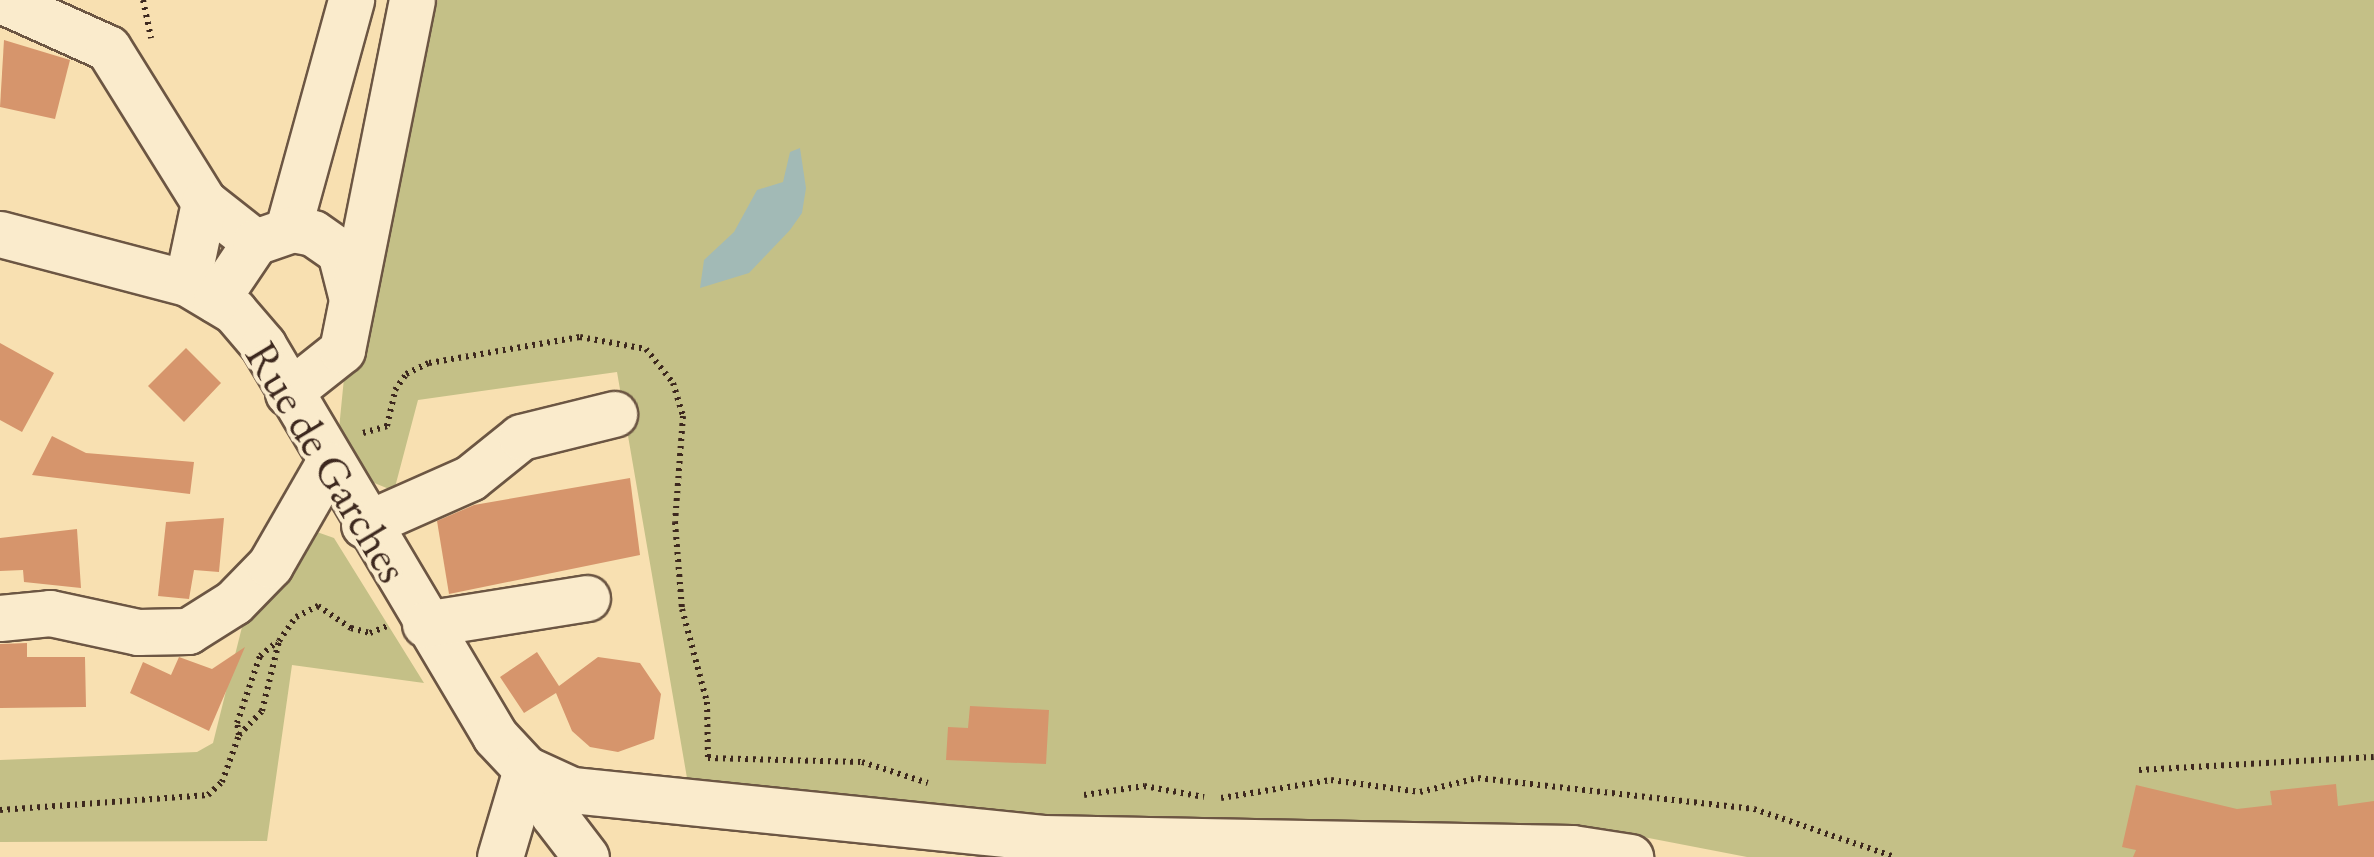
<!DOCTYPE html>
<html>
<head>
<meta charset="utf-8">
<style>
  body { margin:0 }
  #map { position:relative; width:2374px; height:857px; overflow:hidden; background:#f8e0b1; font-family:"EB Garamond",serif }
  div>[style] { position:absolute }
  .green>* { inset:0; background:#c4c087 }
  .water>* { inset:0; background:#a2bab6 }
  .building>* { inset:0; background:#d6956c }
  .path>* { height:6px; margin-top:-3px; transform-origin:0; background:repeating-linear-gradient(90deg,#3d281e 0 2.5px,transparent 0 7.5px) }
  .roads { filter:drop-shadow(2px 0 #6c5643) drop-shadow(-2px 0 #6c5643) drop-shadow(0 2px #6c5643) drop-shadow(0 -2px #6c5643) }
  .minor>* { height:45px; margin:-22.5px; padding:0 22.5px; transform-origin:22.5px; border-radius:22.5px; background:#faebcc }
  span { translate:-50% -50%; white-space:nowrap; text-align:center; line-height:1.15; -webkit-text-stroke:8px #faebcc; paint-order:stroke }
  .street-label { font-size:45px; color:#3d281e }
</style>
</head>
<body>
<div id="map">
  <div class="green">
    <div style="clip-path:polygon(438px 0,2374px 0,2374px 857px,1747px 857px,1633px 835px,1542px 829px,1092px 834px,687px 778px,617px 372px,418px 400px,394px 491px,367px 480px,338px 439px,351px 307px)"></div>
    <div style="clip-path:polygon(317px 532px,334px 538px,424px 683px,292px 665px,267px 841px,0 842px,0 760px,197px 752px,213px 743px,248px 603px)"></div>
  </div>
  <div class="water">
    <div style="clip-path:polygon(800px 148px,806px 188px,802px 213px,790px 230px,749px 273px,700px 288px,704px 260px,734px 232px,757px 190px,783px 182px,790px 152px)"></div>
  </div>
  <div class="building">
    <div style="clip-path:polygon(4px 40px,70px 60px,55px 119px,0 107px)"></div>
    <div style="clip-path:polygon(0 343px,54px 373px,22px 432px,0 420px)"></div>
    <div style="clip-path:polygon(186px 348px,221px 383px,184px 422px,148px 386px)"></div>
    <div style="clip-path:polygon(52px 436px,86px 453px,194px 462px,190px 494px,32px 475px)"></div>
    <div style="clip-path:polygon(630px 478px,640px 555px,449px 594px,437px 521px,474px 505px)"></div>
    <div style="clip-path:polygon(224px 518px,219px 572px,194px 570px,189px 599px,158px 596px,166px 522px)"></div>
    <div style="clip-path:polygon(77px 529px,81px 588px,24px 582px,23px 570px,0 571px,0 538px)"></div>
    <div style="clip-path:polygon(27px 643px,27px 657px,85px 657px,86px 707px,0 708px,0 644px)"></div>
    <div style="clip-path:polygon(245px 647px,209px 731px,130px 693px,143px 662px,171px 675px,179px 657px,212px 669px)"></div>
    <div style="clip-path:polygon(537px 652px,559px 686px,598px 657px,640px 663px,661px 694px,654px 739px,618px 752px,590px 747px,572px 731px,556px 693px,524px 713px,500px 677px)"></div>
    <div style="clip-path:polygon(970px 706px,1049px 710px,1046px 764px,946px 760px,948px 727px,968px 728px)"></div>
    <div style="clip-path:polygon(2336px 784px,2338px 806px,2374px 801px,2374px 857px,2133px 857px,2136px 850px,2122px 847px,2136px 785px,2237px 809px,2272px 805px,2270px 791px)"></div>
  </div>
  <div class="path">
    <div style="left:143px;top:0;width:39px;rotate:78deg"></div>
    <div style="left:363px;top:433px;width:25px;rotate:-16deg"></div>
    <div style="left:387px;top:426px;width:37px;rotate:-77deg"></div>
    <div style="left:395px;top:390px;width:19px;rotate:-55deg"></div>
    <div style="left:406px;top:374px;width:25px;rotate:-26deg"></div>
    <div style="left:429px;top:363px;width:153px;rotate:-9.8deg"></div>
    <div style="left:580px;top:337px;width:67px;rotate:10.3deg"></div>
    <div style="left:646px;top:349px;width:43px;rotate:51.5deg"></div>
    <div style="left:673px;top:383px;width:34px;rotate:73deg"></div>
    <div style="left:683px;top:416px;width:106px;rotate:94.3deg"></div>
    <div style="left:675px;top:522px;width:87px;rotate:85.4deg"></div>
    <div style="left:682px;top:609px;width:96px;rotate:75deg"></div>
    <div style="left:707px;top:702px;width:56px;rotate:89deg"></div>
    <div style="left:239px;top:735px;width:12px;rotate:-99deg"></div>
    <div style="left:237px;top:723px;width:71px;rotate:-71.1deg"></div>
    <div style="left:260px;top:656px;width:23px;rotate:-40deg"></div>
    <div style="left:708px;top:758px;width:154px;rotate:1.5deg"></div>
    <div style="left:862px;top:762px;width:69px;rotate:17.7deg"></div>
    <div style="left:2139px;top:770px;width:235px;rotate:-3.2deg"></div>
    <div style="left:1084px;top:795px;width:61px;rotate:-8.5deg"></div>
    <div style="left:1144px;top:786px;width:61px;rotate:10.4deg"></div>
    <div style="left:1221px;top:798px;width:111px;rotate:-9.3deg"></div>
    <div style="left:1331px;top:780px;width:90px;rotate:7.7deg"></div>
    <div style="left:1420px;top:792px;width:60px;rotate:-13.6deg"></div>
    <div style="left:1478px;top:778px;width:278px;rotate:6.4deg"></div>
    <div style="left:1754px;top:809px;width:149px;rotate:18.8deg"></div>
    <div style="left:0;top:810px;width:209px;rotate:-4.1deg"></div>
    <div style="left:208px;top:795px;width:19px;rotate:-43deg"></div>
    <div style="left:222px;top:782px;width:50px;rotate:-70.1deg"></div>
    <div style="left:239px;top:735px;width:33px;rotate:-46deg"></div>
    <div style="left:262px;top:711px;width:72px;rotate:-76.3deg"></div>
    <div style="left:279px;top:641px;width:29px;rotate:-55deg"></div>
    <div style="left:296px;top:617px;width:25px;rotate:-27deg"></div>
    <div style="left:318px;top:606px;width:40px;rotate:34deg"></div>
    <div style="left:351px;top:628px;width:20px;rotate:15deg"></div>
    <div style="left:370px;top:633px;width:18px;rotate:-22deg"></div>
  </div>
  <div class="roads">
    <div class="minor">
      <div style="left:1px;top:0;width:117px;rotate:24.2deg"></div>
      <div style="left:108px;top:48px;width:181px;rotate:58.1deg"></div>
      <div style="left:204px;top:202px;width:65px;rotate:38.1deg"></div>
      <div style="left:288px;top:229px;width:238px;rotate:-74.6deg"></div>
      <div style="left:0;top:234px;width:193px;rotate:14.7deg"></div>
      <div style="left:187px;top:283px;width:55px;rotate:30.8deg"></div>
      <div style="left:234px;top:311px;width:45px;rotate:49.5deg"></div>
      <div style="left:263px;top:345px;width:455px;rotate:59.3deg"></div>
      <div style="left:495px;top:736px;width:45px;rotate:46.8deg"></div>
      <div style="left:526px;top:769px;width:51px;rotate:24.5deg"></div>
      <div style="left:572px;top:790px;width:473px;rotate:5.8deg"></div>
      <div style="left:1043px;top:838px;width:529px;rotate:1.08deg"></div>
      <div style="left:1572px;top:848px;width:59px;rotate:8.8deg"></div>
      <div style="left:187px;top:283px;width:83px;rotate:-78.1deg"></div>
      <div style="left:216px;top:300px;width:70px;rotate:-56.1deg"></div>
      <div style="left:255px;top:242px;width:39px;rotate:-19deg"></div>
      <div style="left:292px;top:229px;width:21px;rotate:11deg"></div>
      <div style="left:313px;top:233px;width:33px;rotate:35deg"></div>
      <div style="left:340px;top:252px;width:44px;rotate:75.7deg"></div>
      <div style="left:288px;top:393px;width:69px;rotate:-38.5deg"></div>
      <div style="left:342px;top:350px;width:357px;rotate:-78.7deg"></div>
      <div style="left:364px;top:525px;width:116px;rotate:-23.9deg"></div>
      <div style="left:470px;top:478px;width:65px;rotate:-38.8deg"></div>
      <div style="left:521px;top:437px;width:96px;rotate:-13.9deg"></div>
      <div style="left:0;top:618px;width:50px;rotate:-5.7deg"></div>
      <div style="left:50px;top:613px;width:90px;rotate:12.2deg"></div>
      <div style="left:138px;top:632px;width:50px;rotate:-1.1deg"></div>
      <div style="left:188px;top:631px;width:54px;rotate:-32.2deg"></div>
      <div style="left:234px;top:602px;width:52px;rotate:-45.8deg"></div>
      <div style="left:270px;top:565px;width:116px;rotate:-60.1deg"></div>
      <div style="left:425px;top:624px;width:164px;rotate:-9.1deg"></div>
      <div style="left:535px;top:775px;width:43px;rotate:65.2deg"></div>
      <div style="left:553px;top:814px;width:54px;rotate:52.5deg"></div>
      <div style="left:500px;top:857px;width:92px;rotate:-73.5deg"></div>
    </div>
  </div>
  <div class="street-label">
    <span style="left:327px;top:462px;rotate:59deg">Rue de Garches</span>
  </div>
</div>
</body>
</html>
